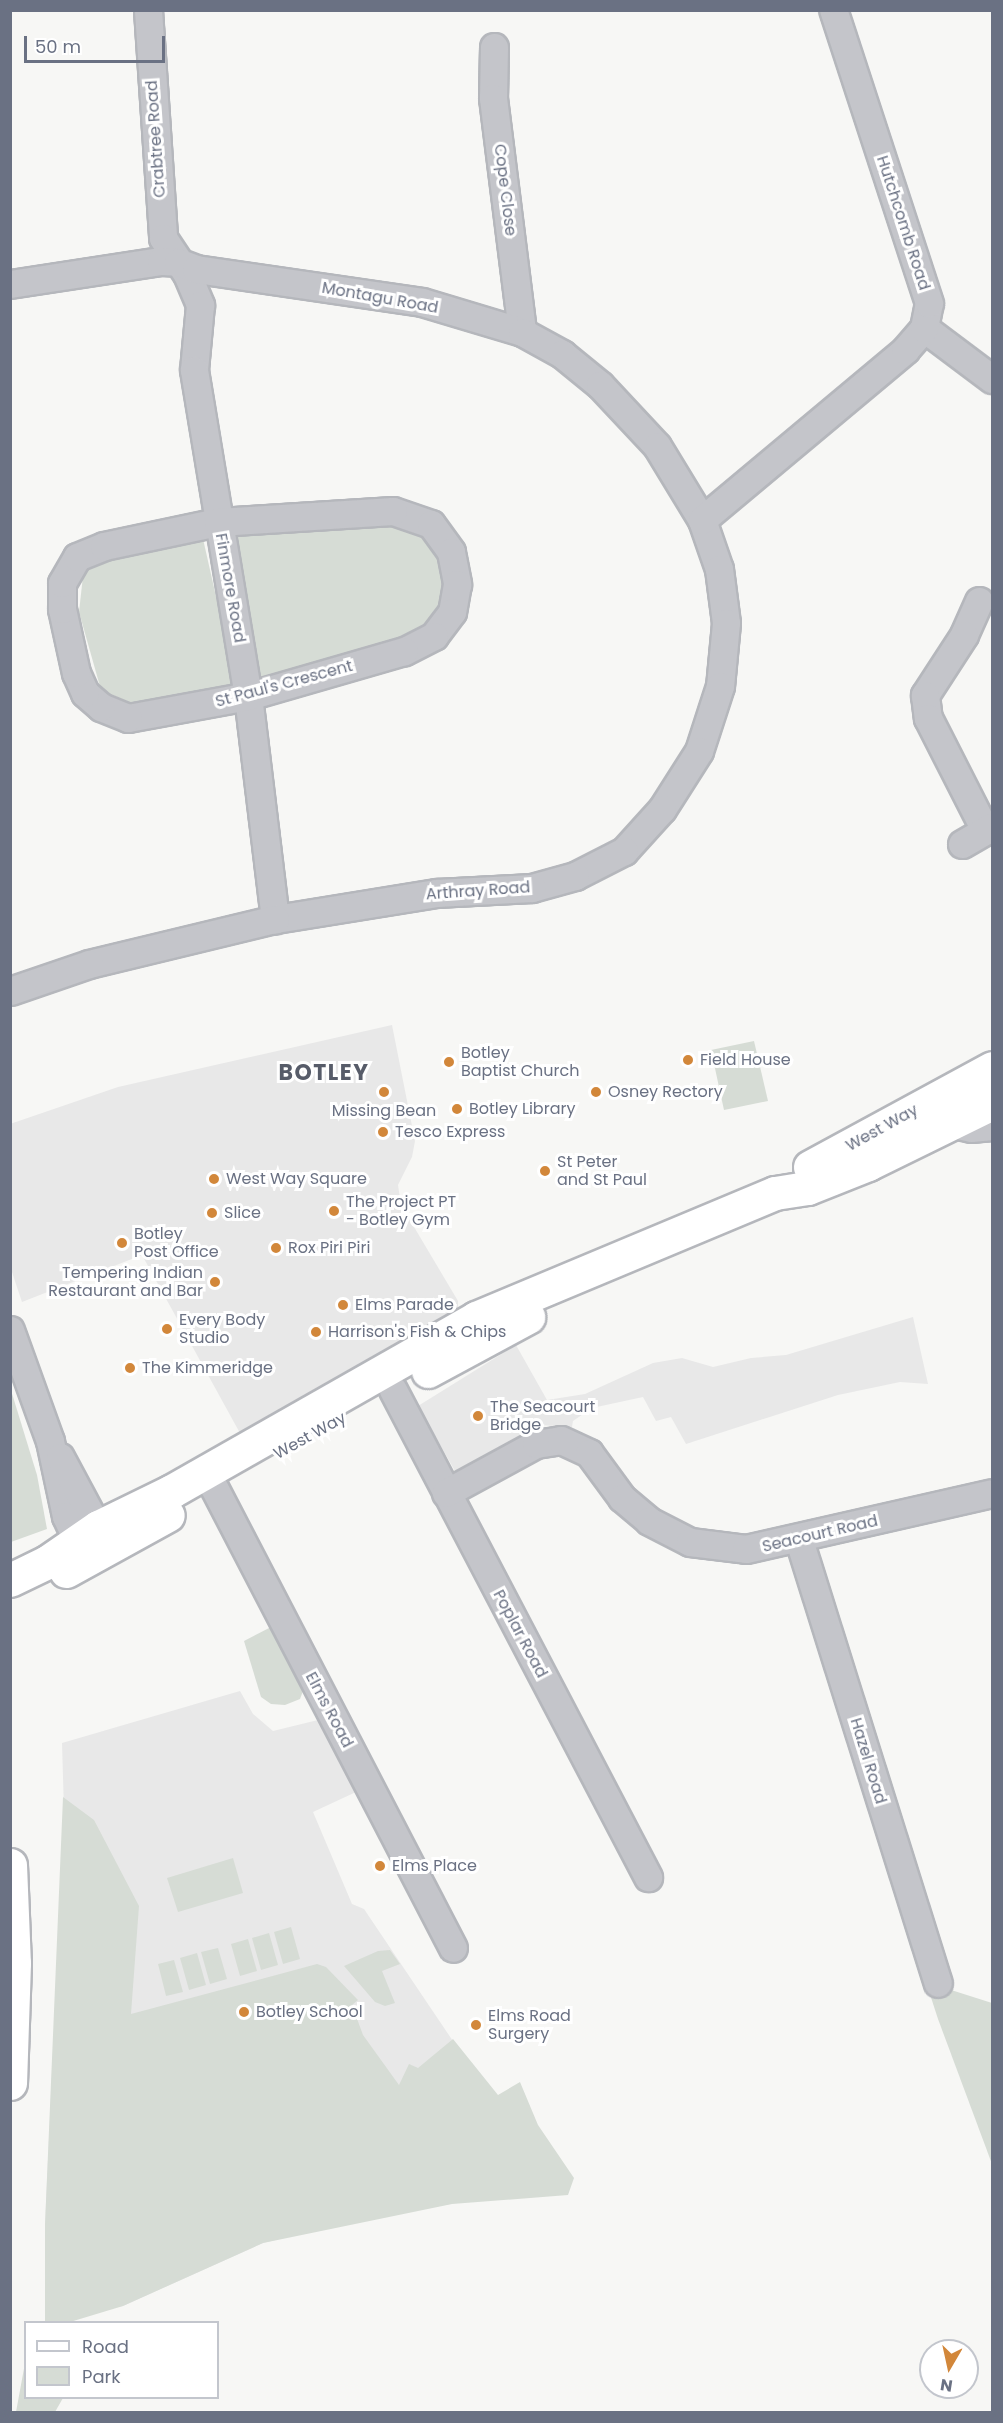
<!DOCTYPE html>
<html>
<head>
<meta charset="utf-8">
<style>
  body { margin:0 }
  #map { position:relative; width:1003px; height:2423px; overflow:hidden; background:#f7f7f5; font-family:Poppins,sans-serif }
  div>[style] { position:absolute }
  .built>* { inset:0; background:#e8e8e8 }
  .green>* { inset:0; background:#d6dcd5 }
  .roads { filter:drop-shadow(2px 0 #b5b7bc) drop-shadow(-2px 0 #b5b7bc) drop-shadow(0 2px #b5b7bc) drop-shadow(0 -2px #b5b7bc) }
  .minor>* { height:27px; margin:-13.5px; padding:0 13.5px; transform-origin:13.5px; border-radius:13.5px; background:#c4c5ca }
  .major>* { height:33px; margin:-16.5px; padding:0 16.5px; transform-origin:16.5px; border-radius:16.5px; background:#fff }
  .highway>* { height:33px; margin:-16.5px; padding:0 16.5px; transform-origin:16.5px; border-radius:16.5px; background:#fff }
  .dots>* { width:16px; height:16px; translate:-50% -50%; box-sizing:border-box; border:3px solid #fff; border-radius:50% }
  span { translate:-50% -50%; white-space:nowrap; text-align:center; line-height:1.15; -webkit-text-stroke:6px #fff; paint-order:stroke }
  .street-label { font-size:16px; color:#6a7183 }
  .poi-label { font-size:16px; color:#6a7183 }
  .left { translate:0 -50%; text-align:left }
  .right { translate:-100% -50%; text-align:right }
  .district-label { font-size:22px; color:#575c69; font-weight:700; letter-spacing:1.5px }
  .frame { position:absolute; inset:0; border:12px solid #6a7183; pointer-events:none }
  .legend { position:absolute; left:24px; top:2321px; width:195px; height:78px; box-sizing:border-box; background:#fff; border:2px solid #c3c6cd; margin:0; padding:8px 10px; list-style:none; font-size:18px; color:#6a7183 }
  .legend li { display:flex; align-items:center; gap:12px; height:30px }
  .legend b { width:30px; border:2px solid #c3c6cd }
  .north { position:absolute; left:919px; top:2339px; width:60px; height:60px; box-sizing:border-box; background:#fff; border:2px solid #c3c6cd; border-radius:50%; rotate:189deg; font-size:16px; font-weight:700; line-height:24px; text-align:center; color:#6a7183 }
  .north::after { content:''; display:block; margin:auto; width:21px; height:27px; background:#d2873a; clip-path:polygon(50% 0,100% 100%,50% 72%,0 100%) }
  .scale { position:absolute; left:24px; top:36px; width:141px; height:27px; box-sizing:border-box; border:3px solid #6a7183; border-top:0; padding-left:8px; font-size:18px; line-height:21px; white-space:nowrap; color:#6a7183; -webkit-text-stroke:4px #fff; paint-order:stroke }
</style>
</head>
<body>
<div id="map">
  <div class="built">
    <div style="clip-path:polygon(392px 1025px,415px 1141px,412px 1157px,398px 1185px,401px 1205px,458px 1301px,458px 1311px,241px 1435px,142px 1255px,22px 1302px,11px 1269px,10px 1124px,118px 1087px)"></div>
    <div style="clip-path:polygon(913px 1317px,928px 1384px,900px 1382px,838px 1395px,686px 1444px,671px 1417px,656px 1421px,643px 1397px,592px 1408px,573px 1421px,572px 1427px,540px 1425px,455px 1471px,418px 1406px,516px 1345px,547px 1400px,585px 1394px,653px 1363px,682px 1358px,713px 1367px,751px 1358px,786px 1355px)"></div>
    <div style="clip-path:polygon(240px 1691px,253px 1714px,273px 1731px,318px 1720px,356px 1792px,313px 1812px,352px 1904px,364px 1909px,463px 2056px,570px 2182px,336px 2225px,263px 2243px,123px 2306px,45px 2322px,45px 2225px,64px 1811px,62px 1743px)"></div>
  </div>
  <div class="green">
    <div style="clip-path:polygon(396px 514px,440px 546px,453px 586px,437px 629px,259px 681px,246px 612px,237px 528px)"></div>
    <div style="clip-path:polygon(201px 530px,236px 685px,145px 709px,101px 690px,79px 612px,84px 567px)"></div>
    <div style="clip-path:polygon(754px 1041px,768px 1101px,724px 1110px,711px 1050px)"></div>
    <div style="clip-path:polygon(10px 1387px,37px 1475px,47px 1529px,11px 1542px)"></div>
    <div style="clip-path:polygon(271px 1627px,303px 1691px,300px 1699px,285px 1705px,271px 1704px,261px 1697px,244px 1641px)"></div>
    <div style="clip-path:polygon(63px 1797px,94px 1820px,139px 1906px,131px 2014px,317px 1964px,326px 1967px,358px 2000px,352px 2005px,363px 2035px,399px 2085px,409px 2064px,418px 2068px,453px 2039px,498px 2095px,520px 2082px,538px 2125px,574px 2178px,568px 2195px,452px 2204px,263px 2243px,123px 2306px,70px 2322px,45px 2322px,45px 2225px)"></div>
    <div style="clip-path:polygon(233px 1858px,243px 1893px,178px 1912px,167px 1878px)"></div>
    <div style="clip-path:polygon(291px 1927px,300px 1959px,283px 1964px,274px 1932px)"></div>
    <div style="clip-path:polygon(269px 1933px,278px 1965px,261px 1970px,252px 1938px)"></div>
    <div style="clip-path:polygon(248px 1939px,257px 1971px,240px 1976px,231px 1944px)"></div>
    <div style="clip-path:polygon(218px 1948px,227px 1979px,210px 1984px,201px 1952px)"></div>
    <div style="clip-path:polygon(390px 1950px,400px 1964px,382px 1971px,395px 2003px,385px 2006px,375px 2002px,344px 1966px,378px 1951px)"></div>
    <div style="clip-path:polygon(197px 1953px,206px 1985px,189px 1990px,180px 1958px)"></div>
    <div style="clip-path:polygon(174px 1960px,183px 1992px,166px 1996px,158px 1964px)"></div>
    <div style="clip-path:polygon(926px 1982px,992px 2003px,992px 2164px,938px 2019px)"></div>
    <div style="clip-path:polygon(25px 2363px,26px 2398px,63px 2398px,55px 2412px,16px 2412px)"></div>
  </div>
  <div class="roads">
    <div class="minor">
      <div style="left:148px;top:10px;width:228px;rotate:86.2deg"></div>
      <div style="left:163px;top:238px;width:43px;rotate:56.3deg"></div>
      <div style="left:187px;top:274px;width:34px;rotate:67deg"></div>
      <div style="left:200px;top:305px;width:65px;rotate:95.3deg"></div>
      <div style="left:194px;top:370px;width:330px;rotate:80.6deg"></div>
      <div style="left:248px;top:696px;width:225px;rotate:83.1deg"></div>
      <div style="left:494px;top:47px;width:51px;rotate:91.1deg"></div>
      <div style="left:493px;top:98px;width:236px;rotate:82.9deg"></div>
      <div style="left:10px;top:284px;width:153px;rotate:-8.7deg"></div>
      <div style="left:161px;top:261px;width:17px;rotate:3deg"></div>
      <div style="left:178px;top:262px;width:19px;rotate:21deg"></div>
      <div style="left:196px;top:269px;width:228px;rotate:8.3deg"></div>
      <div style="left:422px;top:302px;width:104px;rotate:16.7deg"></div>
      <div style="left:522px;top:332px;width:46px;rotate:28.8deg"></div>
      <div style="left:562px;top:354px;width:49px;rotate:39.2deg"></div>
      <div style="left:600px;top:385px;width:83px;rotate:46.9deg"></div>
      <div style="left:657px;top:446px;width:87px;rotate:58.7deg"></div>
      <div style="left:702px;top:520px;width:52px;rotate:70.9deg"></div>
      <div style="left:719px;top:569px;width:54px;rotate:82.6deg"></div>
      <div style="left:726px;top:623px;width:63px;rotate:95.4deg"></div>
      <div style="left:720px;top:686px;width:68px;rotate:107.9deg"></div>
      <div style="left:699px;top:751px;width:69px;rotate:122.5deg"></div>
      <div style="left:662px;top:809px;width:57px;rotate:132.1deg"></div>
      <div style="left:624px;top:851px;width:55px;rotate:153deg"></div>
      <div style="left:575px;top:876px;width:45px;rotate:164.4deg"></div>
      <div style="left:532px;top:888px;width:96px;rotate:177deg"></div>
      <div style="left:436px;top:893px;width:163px;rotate:170.8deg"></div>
      <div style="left:275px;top:919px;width:191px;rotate:166.4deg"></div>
      <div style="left:89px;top:964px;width:83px;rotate:161.1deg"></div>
      <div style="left:924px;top:328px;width:85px;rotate:36.9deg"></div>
      <div style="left:393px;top:511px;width:40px;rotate:18.9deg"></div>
      <div style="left:431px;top:524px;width:34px;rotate:54deg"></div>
      <div style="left:451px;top:552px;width:33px;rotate:79deg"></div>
      <div style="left:457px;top:584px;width:28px;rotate:100deg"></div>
      <div style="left:452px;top:612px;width:30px;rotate:127deg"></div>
      <div style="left:434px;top:636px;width:34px;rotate:153deg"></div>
      <div style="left:404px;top:651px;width:162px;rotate:163.9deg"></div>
      <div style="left:248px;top:696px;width:122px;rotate:169.6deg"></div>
      <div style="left:128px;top:718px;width:29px;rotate:-158deg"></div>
      <div style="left:101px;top:707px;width:21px;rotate:-139deg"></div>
      <div style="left:85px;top:693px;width:22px;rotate:-114deg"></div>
      <div style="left:76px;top:673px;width:66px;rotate:-102.3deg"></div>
      <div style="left:62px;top:609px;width:26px;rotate:-90deg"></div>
      <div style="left:62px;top:583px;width:30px;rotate:-60deg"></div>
      <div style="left:77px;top:557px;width:29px;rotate:-22deg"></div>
      <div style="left:104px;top:546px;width:116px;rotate:-11.9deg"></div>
      <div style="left:218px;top:522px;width:175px;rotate:-3.6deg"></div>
      <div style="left:702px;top:520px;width:265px;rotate:-39.9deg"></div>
      <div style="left:905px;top:350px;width:29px;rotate:-49deg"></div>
      <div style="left:924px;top:328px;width:25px;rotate:-79deg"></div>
      <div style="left:929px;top:303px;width:308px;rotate:-108.1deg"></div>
      <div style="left:979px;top:601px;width:37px;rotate:114deg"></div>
      <div style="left:964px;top:635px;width:72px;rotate:123deg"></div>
      <div style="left:925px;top:695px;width:23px;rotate:83deg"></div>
      <div style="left:928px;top:718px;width:126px;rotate:63deg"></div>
      <div style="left:962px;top:844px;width:34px;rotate:-30deg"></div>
      <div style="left:954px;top:1124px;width:17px;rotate:13deg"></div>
      <div style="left:971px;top:1128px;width:21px;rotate:-5deg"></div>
      <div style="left:10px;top:1330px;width:118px;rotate:70.2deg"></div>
      <div style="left:50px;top:1441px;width:77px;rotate:78deg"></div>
      <div style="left:66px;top:1516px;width:47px;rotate:65.1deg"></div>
      <div style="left:393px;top:1390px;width:550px;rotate:62.36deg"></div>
      <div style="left:60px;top:1457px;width:100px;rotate:61.9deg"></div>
      <div style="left:206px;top:1472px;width:536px;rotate:62.57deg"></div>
      <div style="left:446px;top:1493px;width:102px;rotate:-28.6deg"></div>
      <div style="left:536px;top:1444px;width:25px;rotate:-9deg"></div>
      <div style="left:561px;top:1440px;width:31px;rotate:25deg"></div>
      <div style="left:589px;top:1453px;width:56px;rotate:53.7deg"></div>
      <div style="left:622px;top:1498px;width:35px;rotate:40deg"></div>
      <div style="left:649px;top:1521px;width:46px;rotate:27.1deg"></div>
      <div style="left:690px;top:1542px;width:56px;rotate:7.1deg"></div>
      <div style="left:746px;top:1549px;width:252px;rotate:-12.8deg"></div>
      <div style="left:799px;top:1540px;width:464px;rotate:72.6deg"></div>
    </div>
    <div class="major">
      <div style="left:810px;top:1167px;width:207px;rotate:-28.5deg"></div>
      <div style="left:428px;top:1371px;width:114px;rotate:-28.4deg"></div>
      <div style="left:66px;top:1571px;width:116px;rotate:-28.8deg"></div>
      <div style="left:10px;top:1580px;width:41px;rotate:-25.9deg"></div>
      <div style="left:47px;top:1562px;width:62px;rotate:-34.5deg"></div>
      <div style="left:98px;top:1527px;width:82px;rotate:-25.9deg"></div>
      <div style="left:172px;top:1491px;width:350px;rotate:-29.6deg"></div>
      <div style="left:476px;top:1318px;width:324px;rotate:-22.7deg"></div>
      <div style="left:775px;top:1193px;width:33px;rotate:-9deg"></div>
      <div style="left:808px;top:1188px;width:65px;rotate:-21.8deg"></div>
      <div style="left:868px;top:1164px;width:138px;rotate:-26.2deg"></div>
    </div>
    <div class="highway">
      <div style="left:10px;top:1865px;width:98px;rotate:87.7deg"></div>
      <div style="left:14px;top:1963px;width:120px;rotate:91.9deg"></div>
    </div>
  </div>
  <div class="dots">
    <div style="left:688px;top:1060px;background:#d2873a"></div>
    <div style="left:449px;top:1062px;background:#d2873a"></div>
    <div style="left:384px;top:1092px;background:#d2873a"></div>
    <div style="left:596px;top:1092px;background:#d2873a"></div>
    <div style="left:457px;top:1109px;background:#d2873a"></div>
    <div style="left:383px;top:1132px;background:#d2873a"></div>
    <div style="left:545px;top:1171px;background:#d2873a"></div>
    <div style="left:214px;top:1179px;background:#d2873a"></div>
    <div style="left:334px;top:1211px;background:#d2873a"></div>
    <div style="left:212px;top:1213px;background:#d2873a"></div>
    <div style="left:122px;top:1243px;background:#d2873a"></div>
    <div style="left:276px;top:1248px;background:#d2873a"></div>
    <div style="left:215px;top:1282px;background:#d2873a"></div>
    <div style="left:343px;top:1305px;background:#d2873a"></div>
    <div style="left:167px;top:1329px;background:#d2873a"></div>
    <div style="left:316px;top:1332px;background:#d2873a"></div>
    <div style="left:130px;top:1368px;background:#d2873a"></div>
    <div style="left:478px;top:1416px;background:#d2873a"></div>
    <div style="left:380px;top:1866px;background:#d2873a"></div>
    <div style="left:244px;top:2012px;background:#d2873a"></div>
    <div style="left:476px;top:2025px;background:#d2873a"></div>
  </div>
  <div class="street-label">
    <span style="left:156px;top:139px;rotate:-94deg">Crabtree Road</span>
    <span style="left:505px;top:190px;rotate:83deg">Cope Close</span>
    <span style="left:903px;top:223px;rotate:72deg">Hutchcomb Road</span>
    <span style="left:380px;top:298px;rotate:10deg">Montagu Road</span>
    <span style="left:230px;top:588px;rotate:80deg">Finmore Road</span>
    <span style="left:284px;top:684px;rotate:-15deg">St Paul's Crescent</span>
    <span style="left:478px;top:891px;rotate:-4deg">Arthray Road</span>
    <span style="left:882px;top:1128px;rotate:-29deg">West Way</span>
    <span style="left:310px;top:1436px;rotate:-29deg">West Way</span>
    <span style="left:820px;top:1534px;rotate:-13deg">Seacourt Road</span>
    <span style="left:520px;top:1634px;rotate:62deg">Poplar Road</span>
    <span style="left:329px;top:1710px;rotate:62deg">Elms Road</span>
    <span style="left:868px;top:1761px;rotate:73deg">Hazel Road</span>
  </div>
  <div class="poi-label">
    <span class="left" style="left:461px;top:1062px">Botley<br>Baptist Church</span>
    <span class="left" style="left:700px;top:1060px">Field House</span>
    <span class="left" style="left:608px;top:1092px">Osney Rectory</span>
    <span class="left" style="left:469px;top:1109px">Botley Library</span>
    <span style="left:384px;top:1111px">Missing Bean</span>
    <span class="left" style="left:395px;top:1132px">Tesco Express</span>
    <span class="left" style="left:557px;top:1171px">St Peter<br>and St Paul</span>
    <span class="left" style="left:226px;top:1179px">West Way Square</span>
    <span class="left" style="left:346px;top:1211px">The Project PT<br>- Botley Gym</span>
    <span class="left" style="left:224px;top:1213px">Slice</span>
    <span class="left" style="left:134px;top:1243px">Botley<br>Post Office</span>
    <span class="left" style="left:288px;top:1248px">Rox Piri Piri</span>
    <span class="right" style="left:203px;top:1282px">Tempering Indian<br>Restaurant and Bar</span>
    <span class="left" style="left:355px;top:1305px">Elms Parade</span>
    <span class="left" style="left:179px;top:1329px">Every Body<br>Studio</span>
    <span class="left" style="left:328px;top:1332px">Harrison's Fish &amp; Chips</span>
    <span class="left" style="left:142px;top:1368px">The Kimmeridge</span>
    <span class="left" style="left:490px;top:1416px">The Seacourt<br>Bridge</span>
    <span class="left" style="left:392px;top:1866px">Elms Place</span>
    <span class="left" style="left:256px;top:2012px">Botley School</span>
    <span class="left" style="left:488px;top:2025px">Elms Road<br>Surgery</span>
  </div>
  <div class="district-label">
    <span style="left:324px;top:1073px">BOTLEY</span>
  </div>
  <div class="frame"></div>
  <ul class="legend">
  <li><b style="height:8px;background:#fff"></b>Road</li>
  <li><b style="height:16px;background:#d6dcd5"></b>Park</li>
  </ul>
  <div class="north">N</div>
  <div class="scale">50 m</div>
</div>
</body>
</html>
